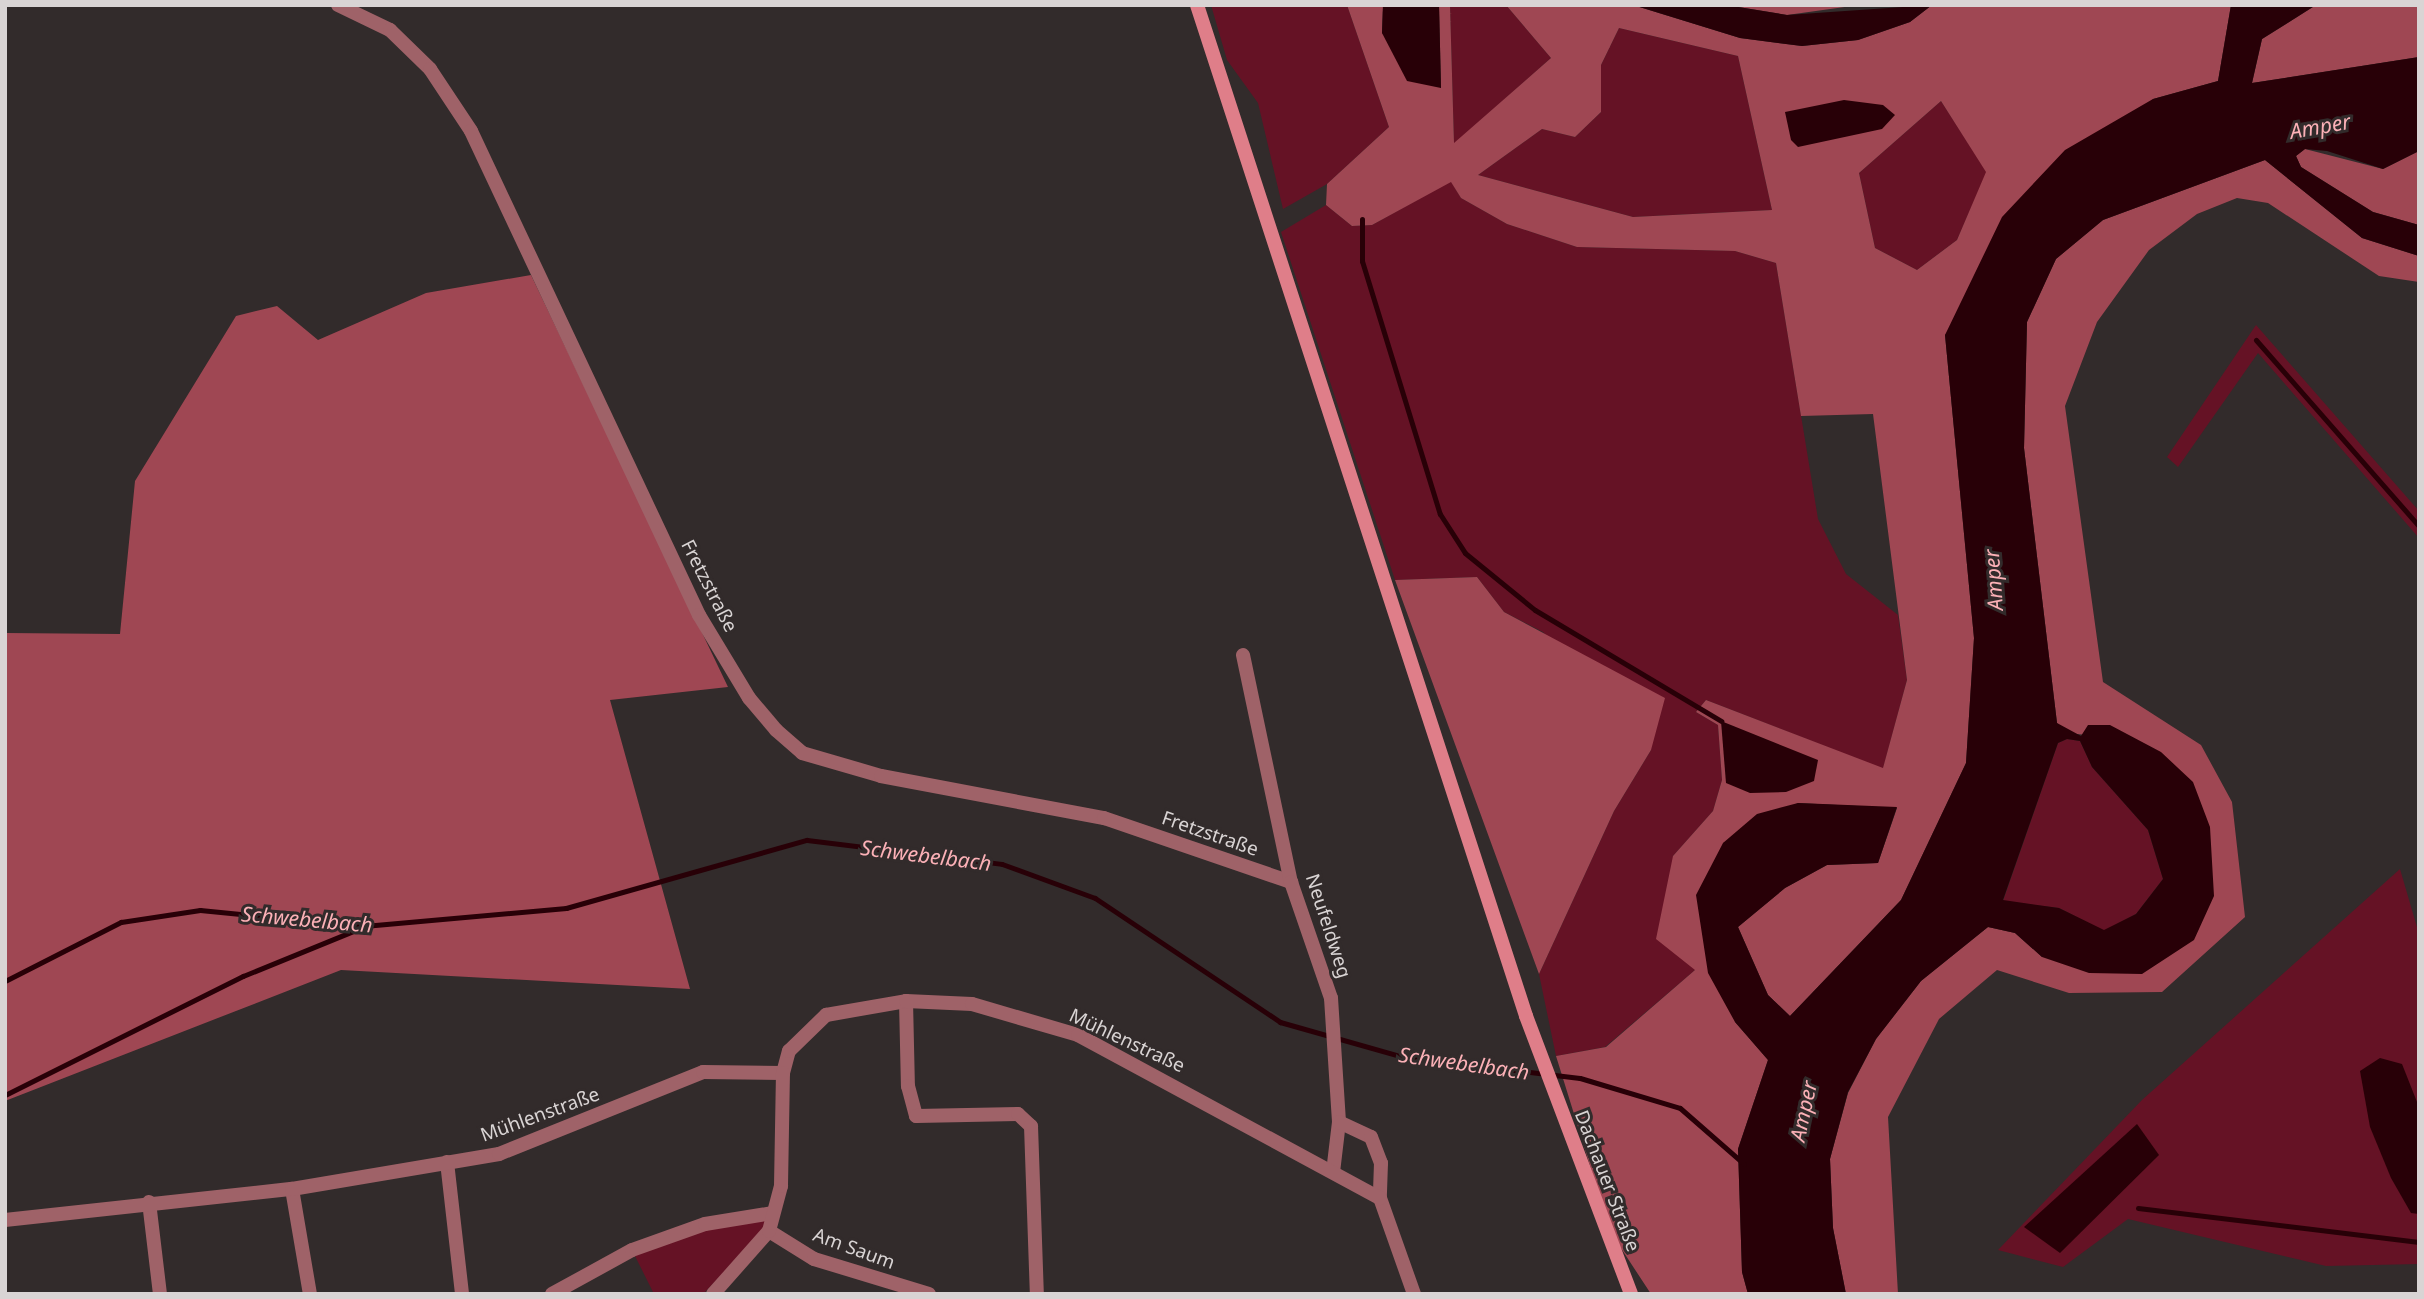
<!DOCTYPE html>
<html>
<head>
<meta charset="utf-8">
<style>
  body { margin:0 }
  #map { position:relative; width:2424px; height:1299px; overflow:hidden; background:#322b2b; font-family:"Noto Sans",sans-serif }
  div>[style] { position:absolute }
  .green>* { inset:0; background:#651225 }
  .forest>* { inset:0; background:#9f4753 }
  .water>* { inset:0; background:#280007 }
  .stream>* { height:5px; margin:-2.5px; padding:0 2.5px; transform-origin:2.5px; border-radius:2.5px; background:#280007 }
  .street>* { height:14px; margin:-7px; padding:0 7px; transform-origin:7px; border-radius:7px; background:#9f6268 }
  .secondary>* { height:14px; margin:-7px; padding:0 7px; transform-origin:7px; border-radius:7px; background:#df7e89 }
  span { translate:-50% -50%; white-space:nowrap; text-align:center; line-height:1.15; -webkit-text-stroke:6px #322b2b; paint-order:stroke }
  .street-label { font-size:19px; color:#d9d4d4 }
  .water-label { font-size:21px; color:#fcb1b7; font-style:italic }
  .frame { position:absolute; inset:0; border:7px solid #d9d4d4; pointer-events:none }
</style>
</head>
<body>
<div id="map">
  <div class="green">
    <div style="clip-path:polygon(1211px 5px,1347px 5px,1389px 127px,1327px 184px,1283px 209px,1258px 103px,1227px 60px)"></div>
    <div style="clip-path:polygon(1450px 5px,1506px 5px,1551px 58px,1454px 144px)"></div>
    <div style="clip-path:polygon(1619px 28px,1738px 56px,1772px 210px,1633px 217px,1478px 175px,1542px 129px,1575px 137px,1601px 112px,1601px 65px)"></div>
    <div style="clip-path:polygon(1941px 101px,1987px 172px,1957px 240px,1917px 270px,1875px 248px,1859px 173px)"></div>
    <div style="clip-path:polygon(1451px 181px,1461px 198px,1507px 224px,1577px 247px,1735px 251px,1776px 263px,1818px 519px,1846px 574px,1898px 615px,1907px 680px,1883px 769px,1706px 700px,1696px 712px,1718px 725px,1722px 780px,1713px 811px,1673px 856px,1695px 970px,1605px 1047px,1556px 1056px,1539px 974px,1614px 811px,1651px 750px,1543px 632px,1504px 612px,1477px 577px,1395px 580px,1281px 232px,1326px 205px,1352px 226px,1372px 225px)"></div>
    <div style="clip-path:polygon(2256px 325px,2419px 511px,2419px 538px,2258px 353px,2178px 467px,2167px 457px)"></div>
    <div style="clip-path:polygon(2067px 739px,2080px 741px,2092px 767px,2148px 830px,2163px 879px,2136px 914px,2104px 931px,2059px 908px,2003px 901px,2058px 743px)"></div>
    <div style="clip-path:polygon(2400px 869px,2419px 934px,2419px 1264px,2326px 1266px,2128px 1219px,2063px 1267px,1998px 1250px,2142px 1100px)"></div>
    <div style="clip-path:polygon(769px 1216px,765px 1230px,703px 1294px,654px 1294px,633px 1252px,706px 1225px)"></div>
  </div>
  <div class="forest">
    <div style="clip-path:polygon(evenodd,1347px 5px,1383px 5px,1382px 33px,1441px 88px,1439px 5px,1450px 5px,1454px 143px,1551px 58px,1506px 5px,1633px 5px,1740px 38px,1802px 46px,1858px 40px,1910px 22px,1932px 5px,2231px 5px,2218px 81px,2153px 99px,1945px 335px,1974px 638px,1966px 763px,1901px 900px,1790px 1016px,1768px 995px,1738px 927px,1785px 888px,1827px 865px,1878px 863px,1897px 808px,1798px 803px,1723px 843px,1735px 1022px,1768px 1060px,1738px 1149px,1742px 1272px,1748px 1294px,1651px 1294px,1611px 1233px,1556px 1056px,1606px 1047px,1695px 970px,1656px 939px,1673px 856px,1713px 811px,1722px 780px,1718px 725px,1696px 712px,1706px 700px,1883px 768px,1907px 680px,1873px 414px,1801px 416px,1776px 263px,1735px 251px,1577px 247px,1507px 224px,1461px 198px,1451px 182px,1372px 225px,1352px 226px,1326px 205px,1327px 184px,1389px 127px,1347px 5px,1619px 28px,1738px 56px,1772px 210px,1633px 217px,1478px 175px,1542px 129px,1575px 137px,1601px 112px,1601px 65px,1619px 28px,1347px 5px,1941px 101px,1986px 172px,1957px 240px,1917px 270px,1875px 248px,1859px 173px,1941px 101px)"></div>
    <div style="clip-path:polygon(1726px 5px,1859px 5px,1787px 15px)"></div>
    <div style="clip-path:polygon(2316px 5px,2419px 5px,2419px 57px,2252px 83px,2262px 39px)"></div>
    <div style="clip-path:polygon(2305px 149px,2383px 169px,2419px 151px,2419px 225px,2373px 212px,2301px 167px,2296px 156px)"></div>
    <div style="clip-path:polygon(2265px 160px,2362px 238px,2419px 256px,2419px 282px,2379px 276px,2268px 203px,2237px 198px,2197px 214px,2149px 250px,2097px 322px,2065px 406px,2103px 682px,2201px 745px,2232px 802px,2245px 917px,2162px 992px,2069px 993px,1997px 970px,1939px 1019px,1888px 1117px,1898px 1294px,1846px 1294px,1833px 1228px,1830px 1159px,1848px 1093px,1876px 1039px,1921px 981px,1988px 927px,2015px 933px,2042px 957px,2213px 897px,2087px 735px,2067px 733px,2057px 723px,2024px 448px,2027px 322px,2056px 259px,2103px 220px)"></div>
    <div style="clip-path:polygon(531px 275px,728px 687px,610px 700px,690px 989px,341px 970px,5px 1101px,5px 633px,120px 634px,135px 481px,236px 316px,277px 306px,318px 340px,426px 293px)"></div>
    <div style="clip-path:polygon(1477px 577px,1504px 612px,1665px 698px,1651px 750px,1614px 811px,1539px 974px,1395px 580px)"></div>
  </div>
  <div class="water">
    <div style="clip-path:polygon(1383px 5px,1439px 5px,1441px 88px,1407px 81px,1382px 33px)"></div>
    <div style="clip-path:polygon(1633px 5px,1726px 5px,1787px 15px,1932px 5px,1910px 22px,1858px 40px,1802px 46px,1740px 38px)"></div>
    <div style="clip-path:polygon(evenodd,2231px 5px,2316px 5px,2262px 39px,2252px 83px,2419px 57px,2419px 151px,2383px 169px,2327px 151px,2305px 149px,2296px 156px,2301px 167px,2373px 212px,2419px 225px,2419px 256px,2362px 238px,2265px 160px,2103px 220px,2056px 259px,2027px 322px,2024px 448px,2057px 723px,2081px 736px,2088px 725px,2110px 725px,2161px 752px,2193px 782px,2210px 827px,2214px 896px,2194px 940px,2142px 974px,2089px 973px,2042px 957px,2015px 933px,1988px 927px,1921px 981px,1876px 1039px,1848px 1092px,1830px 1159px,1833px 1228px,1846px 1294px,1748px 1294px,1742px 1272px,1738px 1149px,1768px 1060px,1735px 1022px,1708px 973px,1696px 895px,1723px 843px,1757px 814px,1798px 803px,1897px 807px,1878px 863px,1827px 865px,1785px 888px,1738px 927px,1768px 995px,1790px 1016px,1901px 900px,1966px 763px,1974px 638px,1945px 335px,2002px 217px,2065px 150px,2153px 99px,2218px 81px,2231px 5px,2067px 739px,2080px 741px,2092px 767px,2148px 830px,2163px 879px,2136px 914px,2104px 930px,2059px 908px,2003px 900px,2058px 743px,2067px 739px)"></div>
    <div style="clip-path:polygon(1844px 100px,1883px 105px,1895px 115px,1882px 129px,1798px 147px,1791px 140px,1785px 112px)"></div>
    <div style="clip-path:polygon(1721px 721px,1818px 760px,1814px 781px,1786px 792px,1750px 793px,1726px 783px)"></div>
    <div style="clip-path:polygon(2380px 1058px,2402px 1064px,2419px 1107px,2419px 1214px,2411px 1213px,2391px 1178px,2370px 1127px,2360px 1071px)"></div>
    <div style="clip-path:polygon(2137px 1124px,2159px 1155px,2060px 1253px,2024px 1227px)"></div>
  </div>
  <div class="stream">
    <div style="left:1362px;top:219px;width:42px;rotate:90deg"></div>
    <div style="left:1362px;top:261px;width:265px;rotate:72.9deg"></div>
    <div style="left:1440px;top:514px;width:46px;rotate:57.3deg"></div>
    <div style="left:1465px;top:553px;width:90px;rotate:39.2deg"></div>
    <div style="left:1535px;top:610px;width:217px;rotate:30.8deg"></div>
    <div style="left:2256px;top:340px;width:247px;rotate:48.8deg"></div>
    <div style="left:5px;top:981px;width:130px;rotate:-27deg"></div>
    <div style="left:121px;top:922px;width:80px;rotate:-8.6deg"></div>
    <div style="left:200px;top:910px;width:165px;rotate:5.6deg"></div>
    <div style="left:364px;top:926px;width:203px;rotate:-5.1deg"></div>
    <div style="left:566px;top:908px;width:250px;rotate:-15.8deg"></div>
    <div style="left:807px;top:840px;width:196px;rotate:7deg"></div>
    <div style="left:1002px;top:864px;width:99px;rotate:20.1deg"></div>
    <div style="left:1095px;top:898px;width:223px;rotate:33.8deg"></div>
    <div style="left:1280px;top:1022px;width:125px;rotate:15.8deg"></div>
    <div style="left:1400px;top:1056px;width:181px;rotate:7deg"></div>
    <div style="left:1580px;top:1078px;width:104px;rotate:16.7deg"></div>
    <div style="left:1680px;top:1108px;width:85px;rotate:41.2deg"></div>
    <div style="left:5px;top:1095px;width:266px;rotate:-26.6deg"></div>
    <div style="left:243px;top:976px;width:130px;rotate:-22.2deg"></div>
    <div style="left:2138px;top:1208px;width:283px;rotate:6.9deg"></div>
  </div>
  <div class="street">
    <div style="left:338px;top:5px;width:58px;rotate:25.7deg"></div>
    <div style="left:390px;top:30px;width:56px;rotate:44.3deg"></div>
    <div style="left:430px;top:69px;width:74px;rotate:56.5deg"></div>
    <div style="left:471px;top:131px;width:535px;rotate:64.78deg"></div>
    <div style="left:699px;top:615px;width:97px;rotate:58.9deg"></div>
    <div style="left:749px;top:698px;width:42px;rotate:49.8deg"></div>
    <div style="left:776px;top:730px;width:35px;rotate:41deg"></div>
    <div style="left:802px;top:753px;width:82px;rotate:16.2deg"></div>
    <div style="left:881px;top:776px;width:227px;rotate:10.7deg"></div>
    <div style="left:1104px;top:818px;width:198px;rotate:18.9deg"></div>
    <div style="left:1243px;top:655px;width:232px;rotate:78.1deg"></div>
    <div style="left:1291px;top:882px;width:123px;rotate:71deg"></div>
    <div style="left:1331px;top:998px;width:124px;rotate:86.3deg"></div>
    <div style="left:1339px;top:1122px;width:50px;rotate:96.8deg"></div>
    <div style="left:906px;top:1001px;width:85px;rotate:88.7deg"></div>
    <div style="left:908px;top:1086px;width:31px;rotate:75deg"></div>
    <div style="left:916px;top:1116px;width:102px;rotate:-1.1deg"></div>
    <div style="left:1018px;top:1114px;width:18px;rotate:43deg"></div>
    <div style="left:1031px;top:1126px;width:168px;rotate:88deg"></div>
    <div style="left:1339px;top:1122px;width:35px;rotate:25deg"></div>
    <div style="left:1371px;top:1137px;width:28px;rotate:69deg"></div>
    <div style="left:1381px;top:1163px;width:35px;rotate:92deg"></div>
    <div style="left:1380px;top:1198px;width:102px;rotate:70.5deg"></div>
    <div style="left:447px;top:1162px;width:133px;rotate:83.5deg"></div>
    <div style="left:292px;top:1189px;width:107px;rotate:80.3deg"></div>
    <div style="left:149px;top:1202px;width:93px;rotate:83.2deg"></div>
    <div style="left:5px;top:1220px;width:289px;rotate:-6.2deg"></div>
    <div style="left:292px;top:1189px;width:210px;rotate:-9.6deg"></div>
    <div style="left:499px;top:1154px;width:220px;rotate:-21.9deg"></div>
    <div style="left:703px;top:1072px;width:80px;rotate:0.7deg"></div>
    <div style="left:783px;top:1073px;width:23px;rotate:-75deg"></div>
    <div style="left:789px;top:1051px;width:52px;rotate:-44.2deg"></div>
    <div style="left:826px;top:1015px;width:81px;rotate:-9.9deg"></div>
    <div style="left:906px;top:1001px;width:66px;rotate:2.6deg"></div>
    <div style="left:972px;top:1004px;width:110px;rotate:16.3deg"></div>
    <div style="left:1078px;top:1035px;width:343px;rotate:28.4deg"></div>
    <div style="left:769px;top:1231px;width:53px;rotate:31.9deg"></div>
    <div style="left:814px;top:1259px;width:120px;rotate:16.9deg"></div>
    <div style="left:552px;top:1294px;width:91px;rotate:-28.8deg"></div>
    <div style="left:632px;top:1250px;width:77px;rotate:-19.6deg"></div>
    <div style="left:705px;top:1224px;width:69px;rotate:-9.2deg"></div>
    <div style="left:713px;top:1294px;width:84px;rotate:-48.4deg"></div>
    <div style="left:769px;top:1231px;width:47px;rotate:-75.1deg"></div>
    <div style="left:781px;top:1186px;width:113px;rotate:-89deg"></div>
  </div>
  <div class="secondary">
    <div style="left:1197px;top:5px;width:1063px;rotate:71.97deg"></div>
    <div style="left:1526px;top:1016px;width:297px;rotate:69.3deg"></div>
  </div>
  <div class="street-label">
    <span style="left:709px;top:586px;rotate:63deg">Fretzstraße</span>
    <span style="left:1210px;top:834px;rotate:19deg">Fretzstraße</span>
    <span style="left:1328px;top:926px;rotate:72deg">Neufeldweg</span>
    <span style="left:1127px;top:1041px;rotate:25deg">Mühlenstraße</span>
    <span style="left:540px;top:1115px;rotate:-20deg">Mühlenstraße</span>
    <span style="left:1607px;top:1181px;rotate:69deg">Dachauer Straße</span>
    <span style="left:854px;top:1249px;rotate:20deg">Am Saum</span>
  </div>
  <div class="water-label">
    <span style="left:2320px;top:126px;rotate:-10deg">Amper</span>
    <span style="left:1993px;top:580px;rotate:-94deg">Amper</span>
    <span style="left:926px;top:855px;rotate:7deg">Schwebelbach</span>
    <span style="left:307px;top:919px;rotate:5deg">Schwebelbach</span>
    <span style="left:1464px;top:1063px;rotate:8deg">Schwebelbach</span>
    <span style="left:1803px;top:1111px;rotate:-78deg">Amper</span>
  </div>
  <div class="frame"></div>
</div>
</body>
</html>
